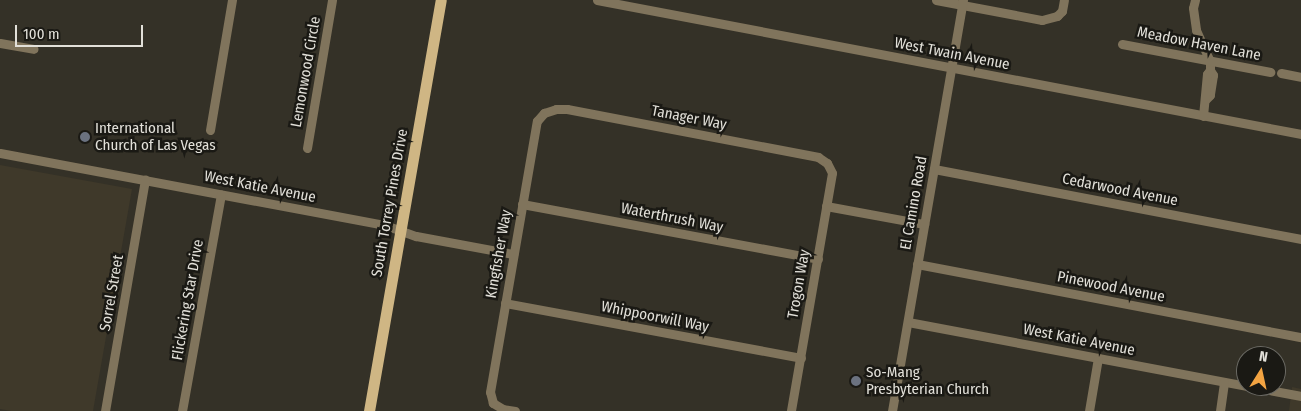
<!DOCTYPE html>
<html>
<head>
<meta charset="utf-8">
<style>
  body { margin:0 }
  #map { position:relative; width:1301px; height:411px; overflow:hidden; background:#343127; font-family:"Fira Sans Condensed",sans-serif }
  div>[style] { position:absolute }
  .built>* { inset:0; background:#3f392a }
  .minor>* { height:9px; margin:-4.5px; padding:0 4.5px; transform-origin:4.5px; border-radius:4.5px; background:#80745c }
  .major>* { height:11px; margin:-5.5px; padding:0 5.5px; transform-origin:5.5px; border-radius:5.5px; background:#cfb684 }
  .dots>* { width:14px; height:14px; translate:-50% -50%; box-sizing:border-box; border:2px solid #1a1914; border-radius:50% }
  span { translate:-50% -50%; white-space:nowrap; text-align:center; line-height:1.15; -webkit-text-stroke:5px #1a1914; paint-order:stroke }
  .street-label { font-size:15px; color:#e2e0d9 }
  .poi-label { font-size:15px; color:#e2e0d9 }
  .left { translate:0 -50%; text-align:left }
  .north { position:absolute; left:1236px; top:346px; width:50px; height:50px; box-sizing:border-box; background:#1a1914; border:1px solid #6a6963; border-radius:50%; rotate:10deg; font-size:14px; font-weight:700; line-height:20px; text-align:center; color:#e2e0d9 }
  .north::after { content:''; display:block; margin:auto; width:18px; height:22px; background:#f3a442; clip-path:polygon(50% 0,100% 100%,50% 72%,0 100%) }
  .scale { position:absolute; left:15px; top:25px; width:128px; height:22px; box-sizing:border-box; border:2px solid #e2e0d9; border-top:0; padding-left:6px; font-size:15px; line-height:18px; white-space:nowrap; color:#e2e0d9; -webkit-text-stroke:4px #1a1914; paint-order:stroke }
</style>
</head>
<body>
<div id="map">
  <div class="built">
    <div style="clip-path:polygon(0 165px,132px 189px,93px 411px,11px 411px,0 409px)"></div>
    <div style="clip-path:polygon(1292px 387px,1301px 389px,1301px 411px,1289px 411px)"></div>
  </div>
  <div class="minor">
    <div style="left:597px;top:0;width:717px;rotate:10.78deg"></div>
    <div style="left:936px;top:0;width:108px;rotate:10.7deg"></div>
    <div style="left:1042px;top:20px;width:16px;rotate:-15deg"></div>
    <div style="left:1057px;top:16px;width:7px;rotate:-45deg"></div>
    <div style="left:1062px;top:11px;width:11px;rotate:-80deg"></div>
    <div style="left:1195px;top:0;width:8px;rotate:104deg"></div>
    <div style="left:1193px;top:8px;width:22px;rotate:82deg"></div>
    <div style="left:1196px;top:30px;width:34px;rotate:66deg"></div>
    <div style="left:1210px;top:61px;width:9px;rotate:90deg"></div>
    <div style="left:1210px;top:70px;width:6px;rotate:59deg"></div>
    <div style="left:1213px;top:75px;width:20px;rotate:99deg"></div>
    <div style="left:1210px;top:95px;width:6px;rotate:135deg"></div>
    <div style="left:0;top:43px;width:34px;rotate:10deg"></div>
    <div style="left:1122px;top:44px;width:151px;rotate:10.7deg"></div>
    <div style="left:1281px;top:73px;width:20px;rotate:11deg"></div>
    <div style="left:1203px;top:116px;width:42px;rotate:-84.6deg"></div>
    <div style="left:1207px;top:74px;width:5px;rotate:-53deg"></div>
    <div style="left:210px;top:130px;width:132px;rotate:-80.4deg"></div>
    <div style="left:307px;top:148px;width:150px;rotate:-80.4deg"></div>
    <div style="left:0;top:153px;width:392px;rotate:10.6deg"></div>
    <div style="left:385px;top:225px;width:33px;rotate:20deg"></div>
    <div style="left:416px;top:236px;width:99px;rotate:10.5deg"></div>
    <div style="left:934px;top:169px;width:374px;rotate:10.8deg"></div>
    <div style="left:522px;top:204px;width:301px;rotate:10.5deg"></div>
    <div style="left:826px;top:206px;width:100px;rotate:10.4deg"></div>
    <div style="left:917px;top:264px;width:391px;rotate:10.8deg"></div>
    <div style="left:505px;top:303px;width:301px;rotate:10.5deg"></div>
    <div style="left:908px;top:322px;width:344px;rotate:10.7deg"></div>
    <div style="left:1247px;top:386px;width:55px;rotate:10.5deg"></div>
    <div style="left:105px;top:411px;width:235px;rotate:-80.2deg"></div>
    <div style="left:182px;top:411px;width:220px;rotate:-79.8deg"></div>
    <div style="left:515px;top:411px;width:12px;rotate:-171deg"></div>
    <div style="left:503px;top:409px;width:12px;rotate:-149deg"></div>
    <div style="left:493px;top:403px;width:11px;rotate:-105deg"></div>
    <div style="left:490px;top:392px;width:275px;rotate:-80.2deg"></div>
    <div style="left:537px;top:121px;width:11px;rotate:-49deg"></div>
    <div style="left:544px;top:113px;width:13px;rotate:-18deg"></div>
    <div style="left:556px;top:109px;width:11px"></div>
    <div style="left:567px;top:109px;width:256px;rotate:10.8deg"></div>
    <div style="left:818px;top:157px;width:11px;rotate:34deg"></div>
    <div style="left:827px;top:163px;width:11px;rotate:63deg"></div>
    <div style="left:832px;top:173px;width:242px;rotate:99.8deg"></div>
    <div style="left:892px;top:411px;width:417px;rotate:-80.2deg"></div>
    <div style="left:1089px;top:411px;width:54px;rotate:-80.4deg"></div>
    <div style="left:1220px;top:411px;width:29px;rotate:-82deg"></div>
  </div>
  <div class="major">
    <div style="left:369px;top:411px;width:417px;rotate:-80.1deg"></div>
  </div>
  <div class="dots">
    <div style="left:85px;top:137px;background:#6b7280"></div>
    <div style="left:856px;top:381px;background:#6b7280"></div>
  </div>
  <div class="street-label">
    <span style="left:1199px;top:44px;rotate:11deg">Meadow Haven Lane</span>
    <span style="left:952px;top:54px;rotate:11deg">West Twain Avenue</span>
    <span style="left:306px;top:72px;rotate:-80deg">Lemonwood Circle</span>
    <span style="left:689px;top:118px;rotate:11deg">Tanager Way</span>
    <span style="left:260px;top:187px;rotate:11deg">West Katie Avenue</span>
    <span style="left:1120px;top:190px;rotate:11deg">Cedarwood Avenue</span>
    <span style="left:390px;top:203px;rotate:-80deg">South Torrey Pines Drive</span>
    <span style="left:914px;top:203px;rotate:-80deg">El Camino Road</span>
    <span style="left:672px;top:218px;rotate:11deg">Waterthrush Way</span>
    <span style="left:499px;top:254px;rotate:-80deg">Kingfisher Way</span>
    <span style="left:799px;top:284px;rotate:-80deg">Trogon Way</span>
    <span style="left:1111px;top:287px;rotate:11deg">Pinewood Avenue</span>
    <span style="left:112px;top:293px;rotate:-80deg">Sorrel Street</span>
    <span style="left:188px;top:300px;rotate:-80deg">Flickering Star Drive</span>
    <span style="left:655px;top:317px;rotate:11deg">Whippoorwill Way</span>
    <span style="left:1079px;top:340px;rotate:11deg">West Katie Avenue</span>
  </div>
  <div class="poi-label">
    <span class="left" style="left:95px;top:137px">International<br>Church of Las Vegas</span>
    <span class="left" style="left:866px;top:381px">So-Mang<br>Presbyterian Church</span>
  </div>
  <div class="north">N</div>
  <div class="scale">100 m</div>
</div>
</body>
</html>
